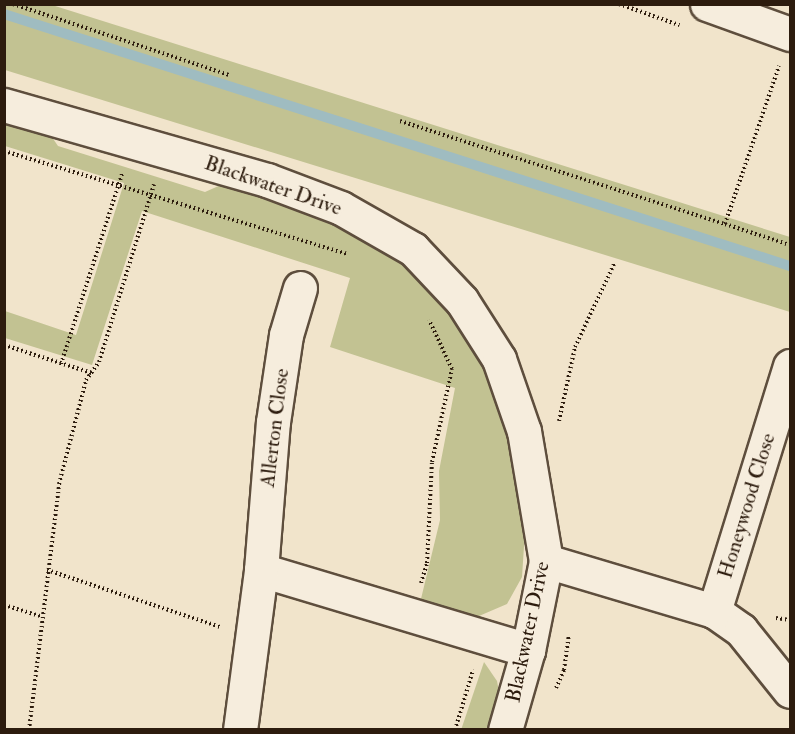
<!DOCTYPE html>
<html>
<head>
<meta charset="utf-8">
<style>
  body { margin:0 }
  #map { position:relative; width:795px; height:734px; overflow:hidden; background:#f1e4cb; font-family:"IM FELL Double Pica",serif }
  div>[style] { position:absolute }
  .green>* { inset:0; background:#c2c292 }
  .stream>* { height:10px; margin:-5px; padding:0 5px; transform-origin:5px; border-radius:5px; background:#9fbcc1 }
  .path>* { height:4px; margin-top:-2px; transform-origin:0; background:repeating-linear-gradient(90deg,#2d1c0e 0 1.5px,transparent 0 4.5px) }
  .roads { filter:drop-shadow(2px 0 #5e4e3d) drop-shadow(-2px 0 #5e4e3d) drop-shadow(0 2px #5e4e3d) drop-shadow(0 -2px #5e4e3d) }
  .minor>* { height:33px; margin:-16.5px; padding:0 16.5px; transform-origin:16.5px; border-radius:16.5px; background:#f6eddd }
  span { translate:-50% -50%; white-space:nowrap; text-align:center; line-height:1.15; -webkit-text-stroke:5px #f6eddd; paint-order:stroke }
  .street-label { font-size:21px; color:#2d1c0e }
  .frame { position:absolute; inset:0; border:6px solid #2d1c0e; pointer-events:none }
</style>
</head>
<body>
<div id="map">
  <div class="green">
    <div style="clip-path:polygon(4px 5px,52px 5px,790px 237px,790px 312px,5px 70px)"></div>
    <div style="clip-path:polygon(4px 120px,45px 127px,58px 146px,205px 192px,223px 184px,305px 207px,377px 242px,419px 278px,460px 323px,485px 365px,503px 412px,525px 531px,522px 577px,507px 604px,479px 616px,463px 617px,420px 603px,440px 520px,439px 471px,455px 388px,330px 347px,350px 278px,142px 211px,92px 365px,5px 338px,5px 311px,76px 335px,124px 183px,5px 146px)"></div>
    <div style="clip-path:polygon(484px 662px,497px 681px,500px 697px,492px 729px,461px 730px)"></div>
  </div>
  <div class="stream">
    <div style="left:4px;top:14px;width:825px;rotate:17.78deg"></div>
  </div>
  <div class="path">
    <div style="left:13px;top:4px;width:227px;rotate:18.2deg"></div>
    <div style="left:619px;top:4px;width:64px;rotate:19.3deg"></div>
    <div style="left:400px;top:121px;width:341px;rotate:17.6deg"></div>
    <div style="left:725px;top:224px;width:167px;rotate:-71.1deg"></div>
    <div style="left:4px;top:151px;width:358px;rotate:16.7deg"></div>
    <div style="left:725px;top:224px;width:68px;rotate:17.9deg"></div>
    <div style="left:4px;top:345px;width:92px;rotate:17.7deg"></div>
    <div style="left:61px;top:364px;width:200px;rotate:-72.2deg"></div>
    <div style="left:559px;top:421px;width:76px;rotate:-77.8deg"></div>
    <div style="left:575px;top:347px;width:92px;rotate:-64.8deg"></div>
    <div style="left:47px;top:570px;width:182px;rotate:18.2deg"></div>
    <div style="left:421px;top:583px;width:21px;rotate:-73deg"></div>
    <div style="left:427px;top:563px;width:101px;rotate:-87.2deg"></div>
    <div style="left:432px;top:462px;width:95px;rotate:-77.9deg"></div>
    <div style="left:452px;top:369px;width:54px;rotate:-115.1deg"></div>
    <div style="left:4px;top:605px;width:38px;rotate:17deg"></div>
    <div style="left:776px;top:618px;width:14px;rotate:8deg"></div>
    <div style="left:556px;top:688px;width:20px;rotate:-66deg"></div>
    <div style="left:564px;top:670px;width:35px;rotate:-82deg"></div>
    <div style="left:29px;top:730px;width:248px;rotate:-83deg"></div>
    <div style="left:59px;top:484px;width:107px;rotate:-75.4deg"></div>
    <div style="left:86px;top:380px;width:22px;rotate:-54deg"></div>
    <div style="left:99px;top:362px;width:186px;rotate:-72.8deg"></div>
    <div style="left:455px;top:730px;width:63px;rotate:-73.3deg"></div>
  </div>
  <div class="roads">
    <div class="minor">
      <div style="left:707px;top:4px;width:88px;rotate:19.9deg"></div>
      <div style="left:4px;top:105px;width:273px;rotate:15.9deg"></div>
      <div style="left:267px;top:180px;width:79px;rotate:20.7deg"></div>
      <div style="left:341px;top:208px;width:83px;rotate:29.7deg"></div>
      <div style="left:413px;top:249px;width:71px;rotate:46.7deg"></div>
      <div style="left:462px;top:301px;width:69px;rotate:57.5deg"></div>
      <div style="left:499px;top:359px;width:76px;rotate:70.9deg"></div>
      <div style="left:524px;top:431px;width:132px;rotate:80.4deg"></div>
      <div style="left:546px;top:561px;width:91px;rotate:101.4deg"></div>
      <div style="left:528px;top:650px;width:83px;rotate:106deg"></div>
      <div style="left:790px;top:366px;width:257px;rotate:107.2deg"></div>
      <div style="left:714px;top:611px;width:33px;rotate:35deg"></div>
      <div style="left:741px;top:630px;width:78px;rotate:51.2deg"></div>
      <div style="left:546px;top:561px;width:175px;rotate:16.6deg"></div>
      <div style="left:261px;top:570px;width:279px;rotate:16.7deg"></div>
      <div style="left:240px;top:730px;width:161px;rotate:-82.5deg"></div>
      <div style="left:261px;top:570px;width:148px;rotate:-85.4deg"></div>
      <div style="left:273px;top:422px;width:88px;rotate:-81.5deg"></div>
      <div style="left:286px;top:335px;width:49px;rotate:-73.4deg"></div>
    </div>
  </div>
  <div class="street-label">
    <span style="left:273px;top:186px;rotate:19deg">Blackwater Drive</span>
    <span style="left:275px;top:428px;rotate:-83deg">Allerton Close</span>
    <span style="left:747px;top:506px;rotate:-73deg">Honeywood Close</span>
    <span style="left:528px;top:632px;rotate:-78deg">Blackwater Drive</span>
  </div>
  <div class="frame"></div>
</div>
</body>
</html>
